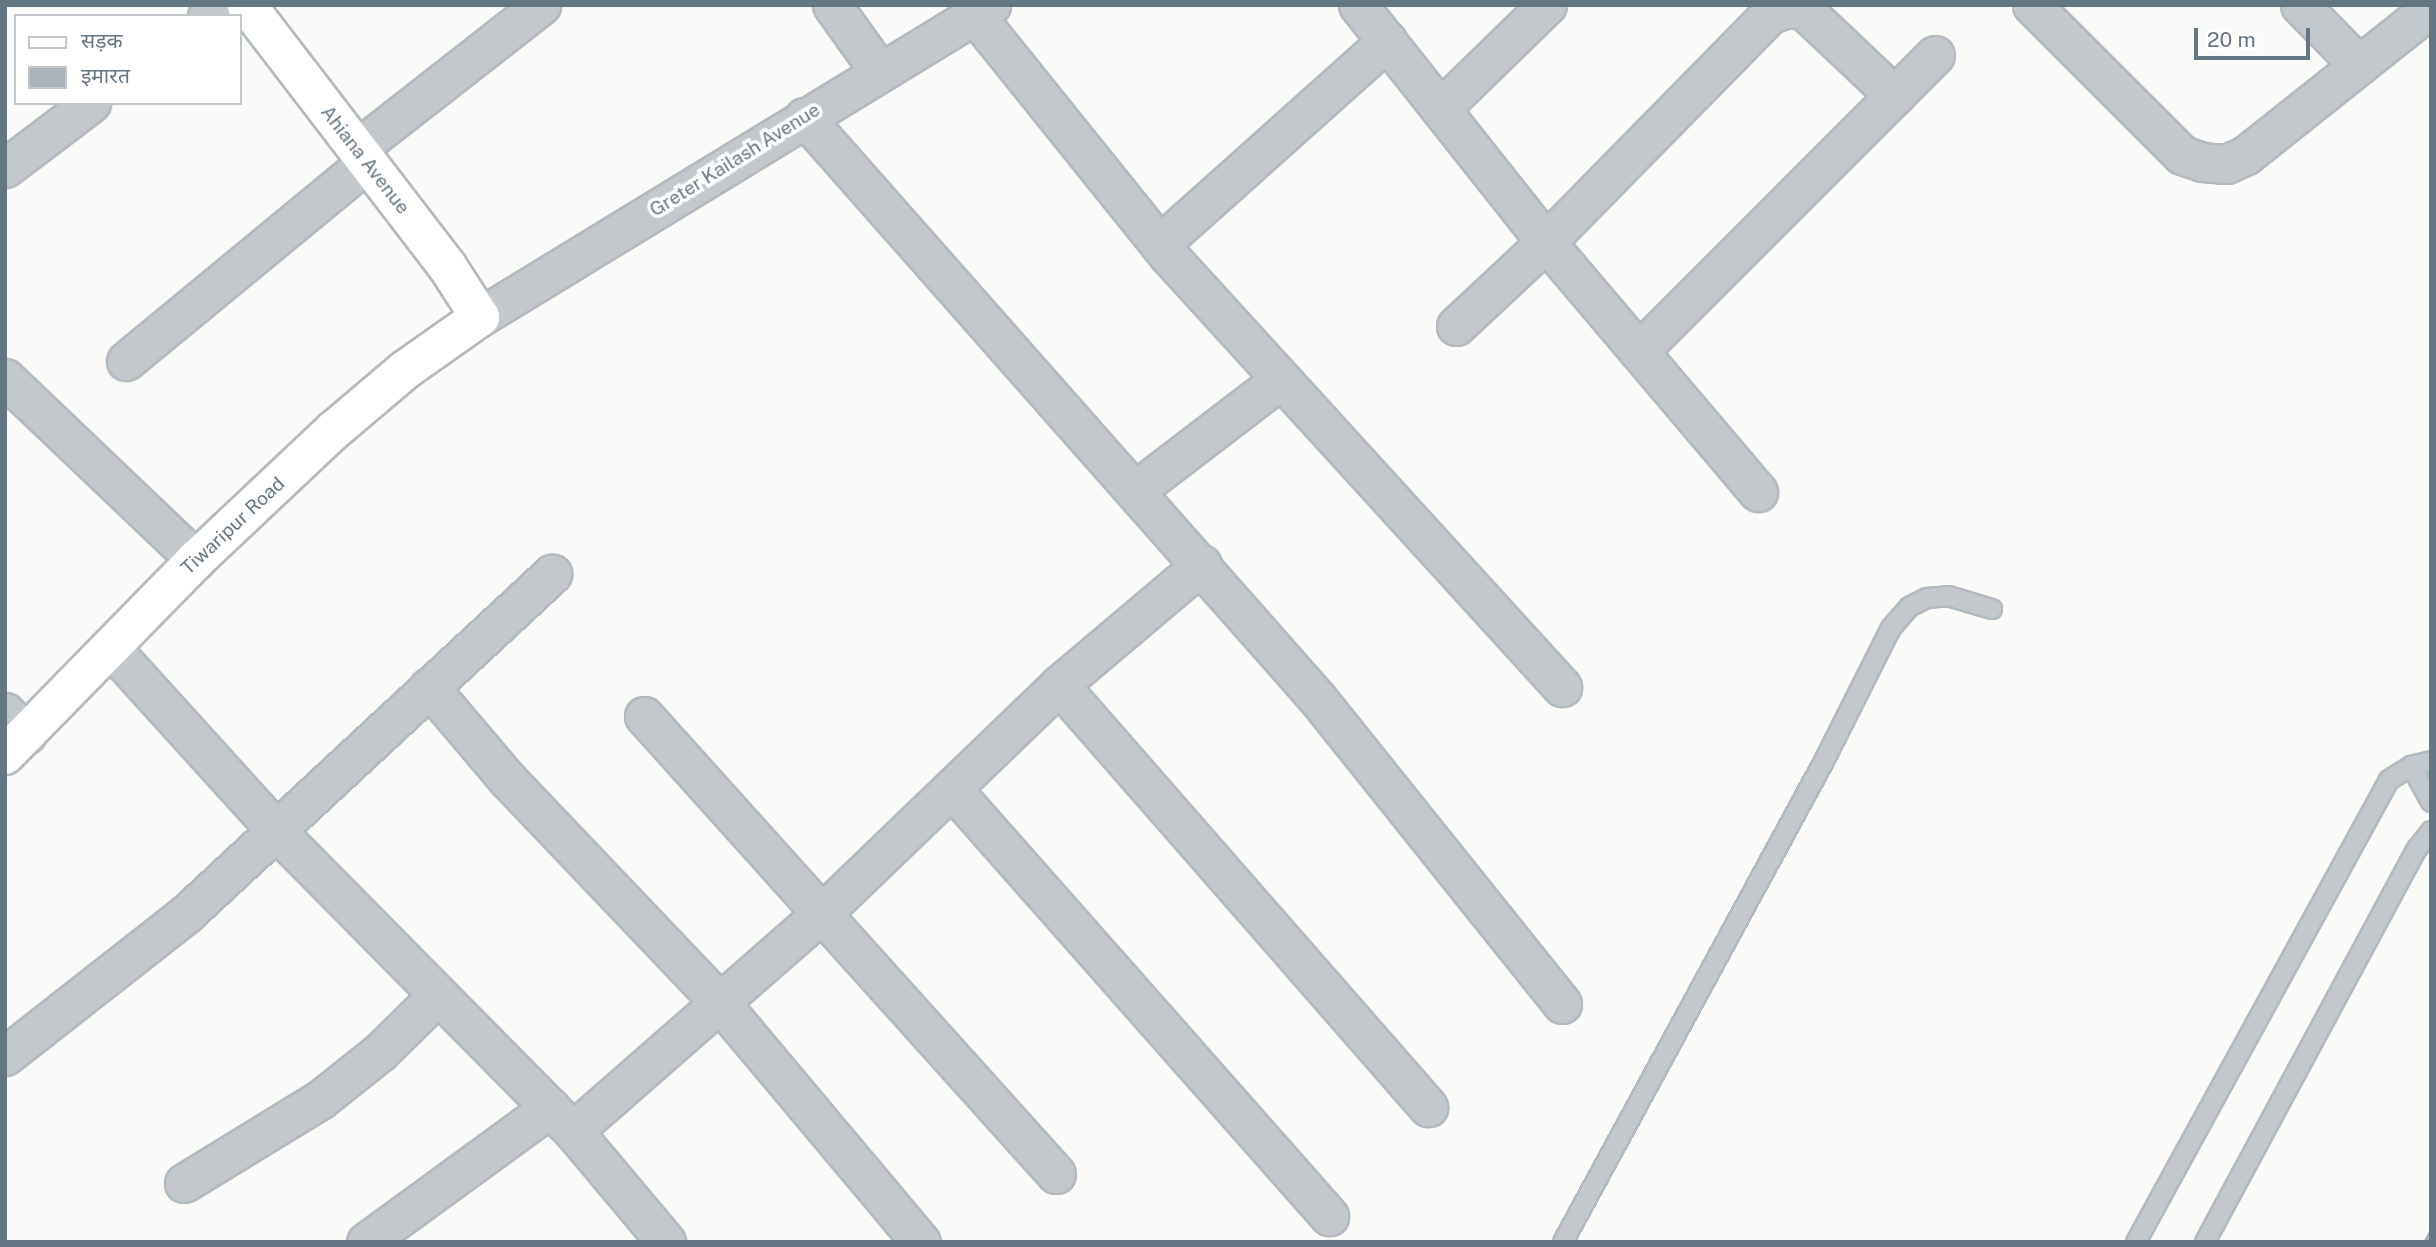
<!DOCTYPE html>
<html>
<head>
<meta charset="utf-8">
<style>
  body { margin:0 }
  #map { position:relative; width:2436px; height:1247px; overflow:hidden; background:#fafaf8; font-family:"Public Sans","Noto Sans Devanagari",sans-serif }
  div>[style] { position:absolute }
  .building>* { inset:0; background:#aab3b9 }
  .roads { filter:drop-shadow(2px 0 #b3babf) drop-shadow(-2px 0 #b3babf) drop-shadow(0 2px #b3babf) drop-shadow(0 -2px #b3babf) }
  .lane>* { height:18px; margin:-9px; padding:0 9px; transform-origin:9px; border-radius:9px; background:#c3c8cc }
  .street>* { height:37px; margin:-18.5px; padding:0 18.5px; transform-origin:18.5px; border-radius:18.5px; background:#c3c8cc }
  .secondary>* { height:38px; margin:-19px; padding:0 19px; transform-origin:19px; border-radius:19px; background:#fff }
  span { translate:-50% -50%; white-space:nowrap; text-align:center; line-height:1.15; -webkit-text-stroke:7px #fff; paint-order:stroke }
  .street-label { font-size:19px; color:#657683 }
  .frame { position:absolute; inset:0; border:7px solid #657683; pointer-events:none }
  .legend { position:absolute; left:14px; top:14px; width:228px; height:91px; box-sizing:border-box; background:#fff; border:2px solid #c1c8cd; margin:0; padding:9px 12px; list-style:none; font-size:21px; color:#657683 }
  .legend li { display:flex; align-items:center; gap:14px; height:35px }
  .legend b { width:35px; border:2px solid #c1c8cd }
  .scale { position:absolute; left:2194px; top:28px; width:116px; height:32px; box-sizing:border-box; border:4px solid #657683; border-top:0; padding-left:9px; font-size:21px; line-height:24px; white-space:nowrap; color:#657683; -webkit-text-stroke:5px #fff; paint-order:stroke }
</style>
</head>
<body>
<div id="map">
  <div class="building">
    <div style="clip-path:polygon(2431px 1228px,2431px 1242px,2423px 1242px)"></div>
  </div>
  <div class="roads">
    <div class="lane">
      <div style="left:2411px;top:766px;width:41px;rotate:60.9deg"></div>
      <div style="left:1563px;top:1242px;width:545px;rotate:-61.51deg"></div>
      <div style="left:1823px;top:763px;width:151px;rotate:-63.3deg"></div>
      <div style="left:1891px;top:628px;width:28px;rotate:-49deg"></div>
      <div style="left:1909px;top:607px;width:20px;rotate:-27deg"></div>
      <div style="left:1927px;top:598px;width:21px;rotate:-5deg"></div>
      <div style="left:1948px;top:596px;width:46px;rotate:16.5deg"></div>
      <div style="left:2136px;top:1242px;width:527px;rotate:-61.29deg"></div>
      <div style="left:2389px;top:780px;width:26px;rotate:-32deg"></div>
      <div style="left:2411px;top:766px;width:21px;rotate:-14deg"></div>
      <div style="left:2205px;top:1242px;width:447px;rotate:-61.7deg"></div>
      <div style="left:2417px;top:849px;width:23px;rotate:-52deg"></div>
    </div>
    <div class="street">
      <div style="left:832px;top:5px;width:82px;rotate:54.4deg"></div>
      <div style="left:1358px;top:5px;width:303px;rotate:51.6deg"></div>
      <div style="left:1546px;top:242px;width:328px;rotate:49.7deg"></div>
      <div style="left:2032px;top:5px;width:212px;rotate:45deg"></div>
      <div style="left:2182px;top:155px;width:21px;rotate:19deg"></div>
      <div style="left:2202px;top:162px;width:24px;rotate:5deg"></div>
      <div style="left:2226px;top:164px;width:22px;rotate:-24deg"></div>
      <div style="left:2246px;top:155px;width:144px;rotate:-38.5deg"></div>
      <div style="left:2300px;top:5px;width:84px;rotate:45.5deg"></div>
      <div style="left:2359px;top:65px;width:92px;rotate:-38.4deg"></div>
      <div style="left:975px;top:15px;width:308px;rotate:51.2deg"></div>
      <div style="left:1168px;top:255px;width:585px;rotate:47.63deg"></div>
      <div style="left:207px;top:16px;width:18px;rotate:-38deg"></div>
      <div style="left:1441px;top:108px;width:148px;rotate:-44.2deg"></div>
      <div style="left:804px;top:117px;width:775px;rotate:48.56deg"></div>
      <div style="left:1317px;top:698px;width:392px;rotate:51.3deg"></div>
      <div style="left:357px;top:149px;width:234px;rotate:-38deg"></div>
      <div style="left:5px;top:168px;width:108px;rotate:-37.1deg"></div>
      <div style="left:1160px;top:244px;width:305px;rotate:-41.8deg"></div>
      <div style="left:480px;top:317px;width:599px;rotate:-31.41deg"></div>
      <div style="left:1456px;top:326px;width:123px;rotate:-43deg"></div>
      <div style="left:1546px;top:242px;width:320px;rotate:-45.5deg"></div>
      <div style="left:1770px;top:14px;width:20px;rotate:-18deg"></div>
      <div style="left:1789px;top:8px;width:15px;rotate:8deg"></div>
      <div style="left:1804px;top:10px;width:125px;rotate:43.4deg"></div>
      <div style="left:1640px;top:350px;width:417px;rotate:-45deg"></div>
      <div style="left:126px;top:361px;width:313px;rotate:-39.5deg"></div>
      <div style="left:5px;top:378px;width:264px;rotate:43.6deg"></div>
      <div style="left:1136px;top:490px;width:181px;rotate:-37.4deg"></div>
      <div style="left:110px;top:647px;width:262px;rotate:47.8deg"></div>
      <div style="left:286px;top:841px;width:408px;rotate:45.3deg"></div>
      <div style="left:573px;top:1131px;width:145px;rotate:50deg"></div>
      <div style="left:1059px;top:685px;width:561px;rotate:48.83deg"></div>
      <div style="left:429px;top:687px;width:121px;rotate:49.7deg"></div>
      <div style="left:507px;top:779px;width:311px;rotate:46.4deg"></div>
      <div style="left:721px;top:1004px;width:311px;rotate:50deg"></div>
      <div style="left:5px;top:712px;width:31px;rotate:45deg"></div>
      <div style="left:644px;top:716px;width:616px;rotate:48.03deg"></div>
      <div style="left:952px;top:789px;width:570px;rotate:48.56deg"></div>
      <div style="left:5px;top:1056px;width:230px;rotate:-38.1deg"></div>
      <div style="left:186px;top:914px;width:500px;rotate:-42.9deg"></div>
      <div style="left:573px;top:1131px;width:327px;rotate:-41.2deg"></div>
      <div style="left:819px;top:916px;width:333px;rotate:-43.9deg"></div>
      <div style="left:1059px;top:685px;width:187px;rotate:-40.2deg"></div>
      <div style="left:184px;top:1183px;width:161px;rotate:-31.5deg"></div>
      <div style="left:321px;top:1099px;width:75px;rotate:-38.5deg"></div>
      <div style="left:380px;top:1052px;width:81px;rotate:-44.5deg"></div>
      <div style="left:366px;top:1242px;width:228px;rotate:-36.1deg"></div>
    </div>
    <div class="secondary">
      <div style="left:5px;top:755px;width:273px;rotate:-45.6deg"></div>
      <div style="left:196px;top:560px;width:188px;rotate:-43.3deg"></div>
      <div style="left:333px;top:431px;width:94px;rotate:-40.3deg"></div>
      <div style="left:405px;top:370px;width:92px;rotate:-35.2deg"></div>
      <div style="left:480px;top:317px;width:61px;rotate:-122.9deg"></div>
      <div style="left:447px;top:266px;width:329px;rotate:-127.5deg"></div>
    </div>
  </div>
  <div class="street-label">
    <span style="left:365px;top:160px;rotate:52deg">Ahiana Avenue</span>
    <span style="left:735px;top:160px;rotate:-32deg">Greter Kailash Avenue</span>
    <span style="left:233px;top:526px;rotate:-43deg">Tiwaripur Road</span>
  </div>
  <div class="frame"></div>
  <ul class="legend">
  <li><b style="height:9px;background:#fff"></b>सड़क</li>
  <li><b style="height:19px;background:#aab3b9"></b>इमारत</li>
  </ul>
  <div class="scale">20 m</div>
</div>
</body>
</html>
